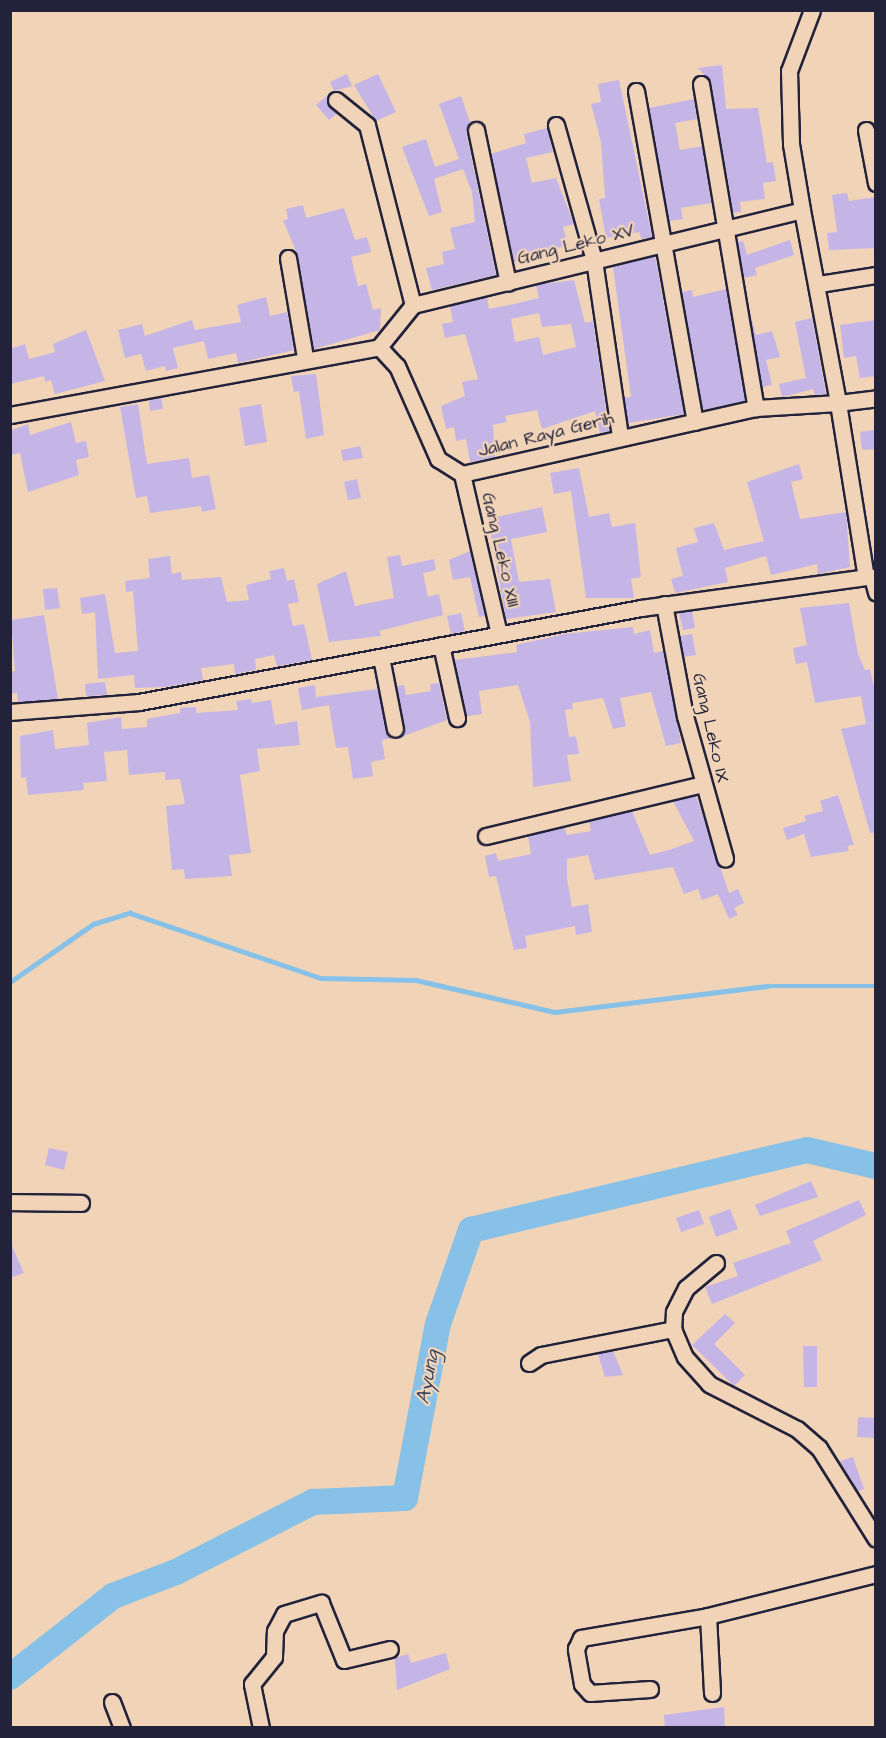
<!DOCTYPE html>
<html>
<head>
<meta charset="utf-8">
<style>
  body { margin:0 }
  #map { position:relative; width:886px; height:1738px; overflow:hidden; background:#f1d4b8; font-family:"Architects Daughter",sans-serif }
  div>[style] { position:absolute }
  .stream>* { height:4.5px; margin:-2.25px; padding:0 2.25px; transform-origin:2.25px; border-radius:2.25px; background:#88c1e7 }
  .river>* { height:26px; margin:-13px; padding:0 13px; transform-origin:13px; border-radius:13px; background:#88c1e7 }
  .building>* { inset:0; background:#c4b5e6 }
  .roads { filter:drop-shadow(2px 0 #22223b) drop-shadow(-2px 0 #22223b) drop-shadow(0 2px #22223b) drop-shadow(0 -2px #22223b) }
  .minor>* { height:15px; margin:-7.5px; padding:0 7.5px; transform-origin:7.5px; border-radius:7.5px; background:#f1d4b8 }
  span { translate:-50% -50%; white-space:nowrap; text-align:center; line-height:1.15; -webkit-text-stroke:4.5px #f1d4b8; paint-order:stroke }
  .street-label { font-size:18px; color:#22223b }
  .water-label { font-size:20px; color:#36425d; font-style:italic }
  .frame { position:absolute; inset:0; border:12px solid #22223b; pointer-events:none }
</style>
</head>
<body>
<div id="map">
  <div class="stream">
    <div style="left:10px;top:982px;width:101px;rotate:-34.9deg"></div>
    <div style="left:93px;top:924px;width:39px;rotate:-17deg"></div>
    <div style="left:130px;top:913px;width:202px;rotate:18.8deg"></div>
    <div style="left:321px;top:978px;width:95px;rotate:1.2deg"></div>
    <div style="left:416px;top:980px;width:143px;rotate:13deg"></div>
    <div style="left:555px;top:1012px;width:215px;rotate:-7deg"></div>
    <div style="left:768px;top:986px;width:108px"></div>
  </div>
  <div class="river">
    <div style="left:10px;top:1677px;width:131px;rotate:-38.2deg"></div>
    <div style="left:113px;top:1596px;width:67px;rotate:-20.9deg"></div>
    <div style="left:176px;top:1572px;width:154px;rotate:-27.1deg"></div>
    <div style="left:313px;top:1502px;width:92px;rotate:-2.5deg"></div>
    <div style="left:405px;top:1498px;width:177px;rotate:-79.3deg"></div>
    <div style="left:438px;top:1324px;width:100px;rotate:-70.7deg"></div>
    <div style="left:471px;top:1230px;width:345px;rotate:-13.4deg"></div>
    <div style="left:807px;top:1150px;width:71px;rotate:13.1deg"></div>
  </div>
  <div class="building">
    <div style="clip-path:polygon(722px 65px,726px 109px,758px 108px,767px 163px,773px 162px,776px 181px,763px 183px,765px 199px,740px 202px,741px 212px,733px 213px,711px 82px,698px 68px)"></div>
    <div style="clip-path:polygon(347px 74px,352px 86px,334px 91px,330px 82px)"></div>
    <div style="clip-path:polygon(378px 74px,396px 112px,376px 121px,354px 85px)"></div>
    <div style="clip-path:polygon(619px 80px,652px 237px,641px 239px,640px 232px,606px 238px,599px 199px,605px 198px,601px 142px,591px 104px,601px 102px,598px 84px)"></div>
    <div style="clip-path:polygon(328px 95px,327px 104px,337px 113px,329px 120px,316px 105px)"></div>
    <div style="clip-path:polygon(461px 96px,470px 122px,466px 132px,496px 275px,432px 290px,426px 268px,444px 264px,442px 252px,455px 249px,450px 228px,475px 222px,472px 192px,463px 169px,434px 179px,442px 212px,429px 216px,402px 147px,426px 139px,435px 167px,459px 159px,439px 104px)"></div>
    <div style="clip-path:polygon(694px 99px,697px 119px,675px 123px,680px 150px,702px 146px,711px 203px,681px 208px,683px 219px,669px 221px,649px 108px)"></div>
    <div style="clip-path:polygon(547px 128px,553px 152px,526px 158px,532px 183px,556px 178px,574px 224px,563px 227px,568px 245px,514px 262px,491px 154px,526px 143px,524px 134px)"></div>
    <div style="clip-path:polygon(847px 193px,849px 201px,876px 197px,876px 248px,829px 250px,827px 233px,837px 232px,832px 195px)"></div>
    <div style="clip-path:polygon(303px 205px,306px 218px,344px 208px,355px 240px,367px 237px,371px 252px,351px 257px,358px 286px,366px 284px,373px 310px,381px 308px,380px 330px,314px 349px,298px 256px,283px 220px,288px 219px,286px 209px)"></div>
    <div style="clip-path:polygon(790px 240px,794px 255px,755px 268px,757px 275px,744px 278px,738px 242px,743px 241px,747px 255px)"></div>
    <div style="clip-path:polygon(655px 256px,684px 414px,628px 423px,624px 398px,631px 397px,613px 267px)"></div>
    <div style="clip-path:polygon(evenodd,574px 280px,585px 323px,593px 321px,609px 431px,600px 433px,595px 411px,542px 429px,537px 410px,505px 416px,507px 422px,493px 425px,495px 457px,470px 462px,466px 439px,456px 441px,454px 427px,446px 429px,441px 406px,465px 396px,462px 382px,478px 379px,465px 334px,445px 338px,442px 324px,453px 322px,450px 306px,487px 297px,489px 309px,514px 304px,539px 298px,536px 285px,574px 280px,539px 313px,542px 327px,571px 324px,576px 347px,543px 355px,539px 337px,515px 342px,511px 319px,539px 313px)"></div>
    <div style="clip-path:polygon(726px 289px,745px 401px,703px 410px,682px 292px,692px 290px,693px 297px)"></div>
    <div style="clip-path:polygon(266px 297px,270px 316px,287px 312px,294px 350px,238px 363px,236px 353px,208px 359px,204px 341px,173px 348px,178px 368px,166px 371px,165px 366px,146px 371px,141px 354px,125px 358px,118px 330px,142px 324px,145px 336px,192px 320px,195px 330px,241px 322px,237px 305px)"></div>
    <div style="clip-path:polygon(750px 313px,756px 335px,772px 331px,780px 357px,766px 360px,772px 385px,762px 387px)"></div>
    <div style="clip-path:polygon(812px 318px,826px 394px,815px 395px,813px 389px,782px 397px,779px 384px,806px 378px,795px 322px)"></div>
    <div style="clip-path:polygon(876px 320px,876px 376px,860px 378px,856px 356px,844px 358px,840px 325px)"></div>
    <div style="clip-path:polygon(86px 330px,105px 381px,55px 394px,51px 380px,45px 382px,44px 376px,10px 384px,10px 349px,25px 344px,29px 359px,55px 352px,53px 344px)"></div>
    <div style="clip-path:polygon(316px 374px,324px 435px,306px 439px,299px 391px,294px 392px,291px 376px)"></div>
    <div style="clip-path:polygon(161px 397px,163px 409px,150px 411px,149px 399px)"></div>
    <div style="clip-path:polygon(138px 404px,147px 464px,189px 458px,192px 478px,209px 475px,216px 509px,202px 512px,201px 506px,150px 513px,147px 496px,136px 498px,120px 407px)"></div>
    <div style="clip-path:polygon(261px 404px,267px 442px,245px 446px,239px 408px)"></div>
    <div style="clip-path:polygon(71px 422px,76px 443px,86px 441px,89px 457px,76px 460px,79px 475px,28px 492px,20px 453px,10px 455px,10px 431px,28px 424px,30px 435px)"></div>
    <div style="clip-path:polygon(874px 430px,876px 449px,862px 450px,860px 432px)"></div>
    <div style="clip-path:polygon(360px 446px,363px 458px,343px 461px,341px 450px)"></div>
    <div style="clip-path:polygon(799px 464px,803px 479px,791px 482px,800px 519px,846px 512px,850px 567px,818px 574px,817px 564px,771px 575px,766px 556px,725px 568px,728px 582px,675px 593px,671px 579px,683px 576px,676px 548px,698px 542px,694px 528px,714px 523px,724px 550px,764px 541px,747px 482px)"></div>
    <div style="clip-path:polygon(579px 468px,589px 517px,609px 513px,612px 527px,635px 523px,641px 577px,631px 579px,634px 598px,586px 598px,571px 491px,554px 494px,550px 473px)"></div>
    <div style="clip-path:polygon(357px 479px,361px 498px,348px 500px,344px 482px)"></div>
    <div style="clip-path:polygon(542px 507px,547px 532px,511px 539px,519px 582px,550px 579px,556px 612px,506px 619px,488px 519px)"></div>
    <div style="clip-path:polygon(470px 551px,485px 616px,479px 617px,470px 577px,453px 580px,449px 560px)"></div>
    <div style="clip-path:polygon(400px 555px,402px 566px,434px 559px,436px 570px,423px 573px,428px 597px,439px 594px,443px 615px,379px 631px,381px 636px,329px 642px,317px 584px,346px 571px,355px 606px,394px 598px,387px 557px)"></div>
    <div style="clip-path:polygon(170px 556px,172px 574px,181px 572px,182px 580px,221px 577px,227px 602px,249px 600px,246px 585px,271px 579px,269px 571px,284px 568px,287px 581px,294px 579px,299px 602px,288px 604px,293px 626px,304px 624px,312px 660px,277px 666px,274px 655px,255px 659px,256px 670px,235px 674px,234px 664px,201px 668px,203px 680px,165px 687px,135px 688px,134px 675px,98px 679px,95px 612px,82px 614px,80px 598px,105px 594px,115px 653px,138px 651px,133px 591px,126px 592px,125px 581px,150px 578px,148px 559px)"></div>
    <div style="clip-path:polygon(57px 588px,60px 608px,45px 610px,43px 589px)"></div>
    <div style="clip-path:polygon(849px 603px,858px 654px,865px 670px,870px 669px,876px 696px,876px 832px,870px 833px,841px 729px,866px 724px,861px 696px,815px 703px,807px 662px,796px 664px,793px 648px,807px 645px,800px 608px)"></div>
    <div style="clip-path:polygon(692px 611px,695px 628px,683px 630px,679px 613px)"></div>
    <div style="clip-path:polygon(461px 613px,465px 631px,451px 634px,447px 616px)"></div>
    <div style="clip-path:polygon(44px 615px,58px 699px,18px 702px,17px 693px,10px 693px,10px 672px,15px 671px,11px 620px)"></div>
    <div style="clip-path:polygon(633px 627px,634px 634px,650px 630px,654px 653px,663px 651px,681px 743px,666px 746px,651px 692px,620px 698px,626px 726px,613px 729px,603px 698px,572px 703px,573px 709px,565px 710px,569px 737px,576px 736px,579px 754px,567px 755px,571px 781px,533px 787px,530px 722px,518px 685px,479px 691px,482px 714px,467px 716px,454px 660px,517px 652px,516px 645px,564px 634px)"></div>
    <div style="clip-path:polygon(692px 634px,696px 655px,684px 657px,680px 636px)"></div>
    <div style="clip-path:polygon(105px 682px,107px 695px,86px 696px,85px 684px)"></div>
    <div style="clip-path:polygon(439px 683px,447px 720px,401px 737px,405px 727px,397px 686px,404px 685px,406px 695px,431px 691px,430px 684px)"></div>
    <div style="clip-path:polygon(315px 685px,316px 697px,377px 689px,392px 738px,382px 740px,385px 759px,371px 762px,373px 776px,353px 779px,348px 747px,336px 748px,329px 705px,302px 710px,298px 688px)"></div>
    <div style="clip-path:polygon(251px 699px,252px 703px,271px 700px,275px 725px,297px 721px,300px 745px,257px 749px,260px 771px,240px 775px,251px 853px,229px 855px,232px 876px,185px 879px,184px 869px,172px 870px,166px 806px,185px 804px,180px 779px,165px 780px,165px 772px,129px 775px,127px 750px,104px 752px,107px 781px,83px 783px,84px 790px,28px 795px,26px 777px,21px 778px,20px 736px,53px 730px,55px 749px,89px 745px,87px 723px,121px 717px,122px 729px,147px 727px,147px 719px,180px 713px,180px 708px,196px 707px,196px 713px,238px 710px,236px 701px)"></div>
    <div style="clip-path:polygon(838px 795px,854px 845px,847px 846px,849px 851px,811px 857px,804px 834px,787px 840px,783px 828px,806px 821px,804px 816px,823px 811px,820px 801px)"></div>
    <div style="clip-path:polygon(696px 796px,729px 893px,738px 889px,744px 903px,734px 908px,738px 915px,729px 919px,718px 894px,702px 900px,698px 889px,684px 894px,673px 867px,595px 880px,588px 855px,567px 859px,567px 879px,572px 907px,588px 904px,592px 932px,576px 935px,575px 926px,525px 936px,527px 948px,514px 950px,496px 876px,489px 877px,485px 856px,496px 853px,498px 861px,531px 854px,528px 836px,564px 827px,567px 835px,591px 831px,589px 821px,632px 811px,650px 855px,669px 850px,694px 841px,673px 801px)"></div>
    <div style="clip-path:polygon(49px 1148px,68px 1152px,64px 1170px,45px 1165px)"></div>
    <div style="clip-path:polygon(811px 1181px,818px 1197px,760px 1216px,755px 1205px)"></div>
    <div style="clip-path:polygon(859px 1200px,866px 1215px,813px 1241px,822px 1260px,712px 1304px,705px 1287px,738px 1276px,733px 1263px,791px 1243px,786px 1231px)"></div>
    <div style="clip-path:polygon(730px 1209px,738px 1229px,716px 1237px,709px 1217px)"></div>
    <div style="clip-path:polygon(699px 1210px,704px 1224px,681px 1232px,676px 1218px)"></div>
    <div style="clip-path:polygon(10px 1242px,24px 1273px,10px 1278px)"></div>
    <div style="clip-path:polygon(725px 1314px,735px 1323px,714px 1344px,745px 1375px,734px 1386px,692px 1345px)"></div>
    <div style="clip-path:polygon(803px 1346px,817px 1346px,817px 1387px,804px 1387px)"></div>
    <div style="clip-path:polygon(613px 1351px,623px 1375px,605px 1377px,598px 1354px)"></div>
    <div style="clip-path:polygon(858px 1417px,876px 1418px,876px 1438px,857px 1437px)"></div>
    <div style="clip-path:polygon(853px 1457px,864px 1489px,858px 1491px,840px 1461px)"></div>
    <div style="clip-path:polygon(446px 1653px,450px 1669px,397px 1690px,395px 1658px,408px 1654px,411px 1663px)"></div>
    <div style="clip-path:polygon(724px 1707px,725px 1728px,665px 1728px,664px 1715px)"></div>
  </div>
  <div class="roads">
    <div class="minor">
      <div style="left:812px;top:10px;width:65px;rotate:110.7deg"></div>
      <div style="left:789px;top:71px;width:73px;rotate:88.4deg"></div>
      <div style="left:791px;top:144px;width:67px;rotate:80.5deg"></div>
      <div style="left:802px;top:210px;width:196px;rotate:79.4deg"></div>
      <div style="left:838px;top:403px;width:38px;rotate:-7deg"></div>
      <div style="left:701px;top:84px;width:329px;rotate:80.4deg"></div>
      <div style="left:636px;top:91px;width:336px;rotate:79.9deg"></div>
      <div style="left:336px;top:100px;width:40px;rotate:39deg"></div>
      <div style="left:367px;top:125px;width:186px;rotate:75.7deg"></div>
      <div style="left:556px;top:125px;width:140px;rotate:74.3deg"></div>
      <div style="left:594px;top:260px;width:178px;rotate:81.6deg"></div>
      <div style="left:476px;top:130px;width:156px;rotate:78.2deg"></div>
      <div style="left:866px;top:130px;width:54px;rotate:79.3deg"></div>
      <div style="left:288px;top:258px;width:100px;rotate:80.3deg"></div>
      <div style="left:819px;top:284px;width:58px;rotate:-9deg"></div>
      <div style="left:379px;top:347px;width:54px;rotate:-51deg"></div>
      <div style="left:413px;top:305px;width:400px;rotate:-13.7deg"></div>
      <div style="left:10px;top:415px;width:375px;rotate:-10.4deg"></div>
      <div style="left:379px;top:347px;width:26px;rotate:47deg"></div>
      <div style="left:397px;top:366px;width:102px;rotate:66.2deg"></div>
      <div style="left:438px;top:459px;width:28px;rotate:32deg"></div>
      <div style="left:462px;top:474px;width:301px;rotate:-12.7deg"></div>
      <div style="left:756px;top:408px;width:82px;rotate:-3.5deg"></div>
      <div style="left:838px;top:403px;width:176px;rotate:80.9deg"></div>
      <div style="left:866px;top:577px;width:10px"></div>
      <div style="left:462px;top:474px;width:164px;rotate:77deg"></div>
      <div style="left:872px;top:577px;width:16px;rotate:75deg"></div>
      <div style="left:664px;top:604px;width:114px;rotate:79.4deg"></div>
      <div style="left:685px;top:716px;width:148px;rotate:74.3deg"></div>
      <div style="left:441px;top:645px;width:75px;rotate:77.6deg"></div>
      <div style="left:381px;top:657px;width:73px;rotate:79deg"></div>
      <div style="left:10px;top:712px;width:129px;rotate:-4.4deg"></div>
      <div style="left:139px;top:702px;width:511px;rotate:-10.61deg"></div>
      <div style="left:641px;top:608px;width:227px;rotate:-7.8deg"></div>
      <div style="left:486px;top:836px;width:222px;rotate:-13.5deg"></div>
      <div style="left:10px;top:1202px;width:71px;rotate:0.8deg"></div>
      <div style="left:716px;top:1263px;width:39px;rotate:140deg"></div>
      <div style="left:686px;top:1288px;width:27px;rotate:117deg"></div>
      <div style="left:674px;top:1312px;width:17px;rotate:93deg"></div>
      <div style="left:673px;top:1329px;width:30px;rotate:67deg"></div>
      <div style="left:685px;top:1357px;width:36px;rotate:48deg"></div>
      <div style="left:709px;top:1384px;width:99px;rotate:27.1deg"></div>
      <div style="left:797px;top:1429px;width:29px;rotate:41deg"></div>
      <div style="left:819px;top:1448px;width:107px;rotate:57.9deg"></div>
      <div style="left:529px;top:1363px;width:14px;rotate:-34deg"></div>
      <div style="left:541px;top:1355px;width:135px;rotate:-11.1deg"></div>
      <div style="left:708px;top:1616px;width:77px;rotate:87deg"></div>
      <div style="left:650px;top:1689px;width:60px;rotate:176.2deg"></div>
      <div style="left:590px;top:1693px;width:12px;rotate:-132deg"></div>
      <div style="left:582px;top:1684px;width:36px;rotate:-100deg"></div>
      <div style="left:576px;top:1649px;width:12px;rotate:-66deg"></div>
      <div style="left:581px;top:1638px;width:129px;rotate:-9.8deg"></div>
      <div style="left:708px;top:1616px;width:173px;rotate:-14deg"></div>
      <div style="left:112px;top:1702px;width:28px;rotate:69deg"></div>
      <div style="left:261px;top:1728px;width:45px;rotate:-101.6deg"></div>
      <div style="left:252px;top:1684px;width:35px;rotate:-51deg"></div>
      <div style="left:274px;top:1657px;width:26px;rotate:-88deg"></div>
      <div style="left:275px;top:1631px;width:19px;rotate:-62deg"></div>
      <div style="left:284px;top:1614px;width:39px;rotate:-17deg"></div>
      <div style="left:321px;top:1603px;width:61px;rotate:68deg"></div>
      <div style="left:344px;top:1660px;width:47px;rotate:-13.4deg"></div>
    </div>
  </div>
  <div class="street-label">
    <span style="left:576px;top:245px;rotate:-14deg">Gang Leko XV</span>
    <span style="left:546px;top:435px;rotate:-14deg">Jalan Raya Gerih</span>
    <span style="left:500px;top:550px;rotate:77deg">Gang Leko XIII</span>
    <span style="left:710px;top:728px;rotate:77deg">Gang Leko IX</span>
  </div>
  <div class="water-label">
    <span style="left:428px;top:1377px;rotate:-79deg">Ayung</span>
  </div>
  <div class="frame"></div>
</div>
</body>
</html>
